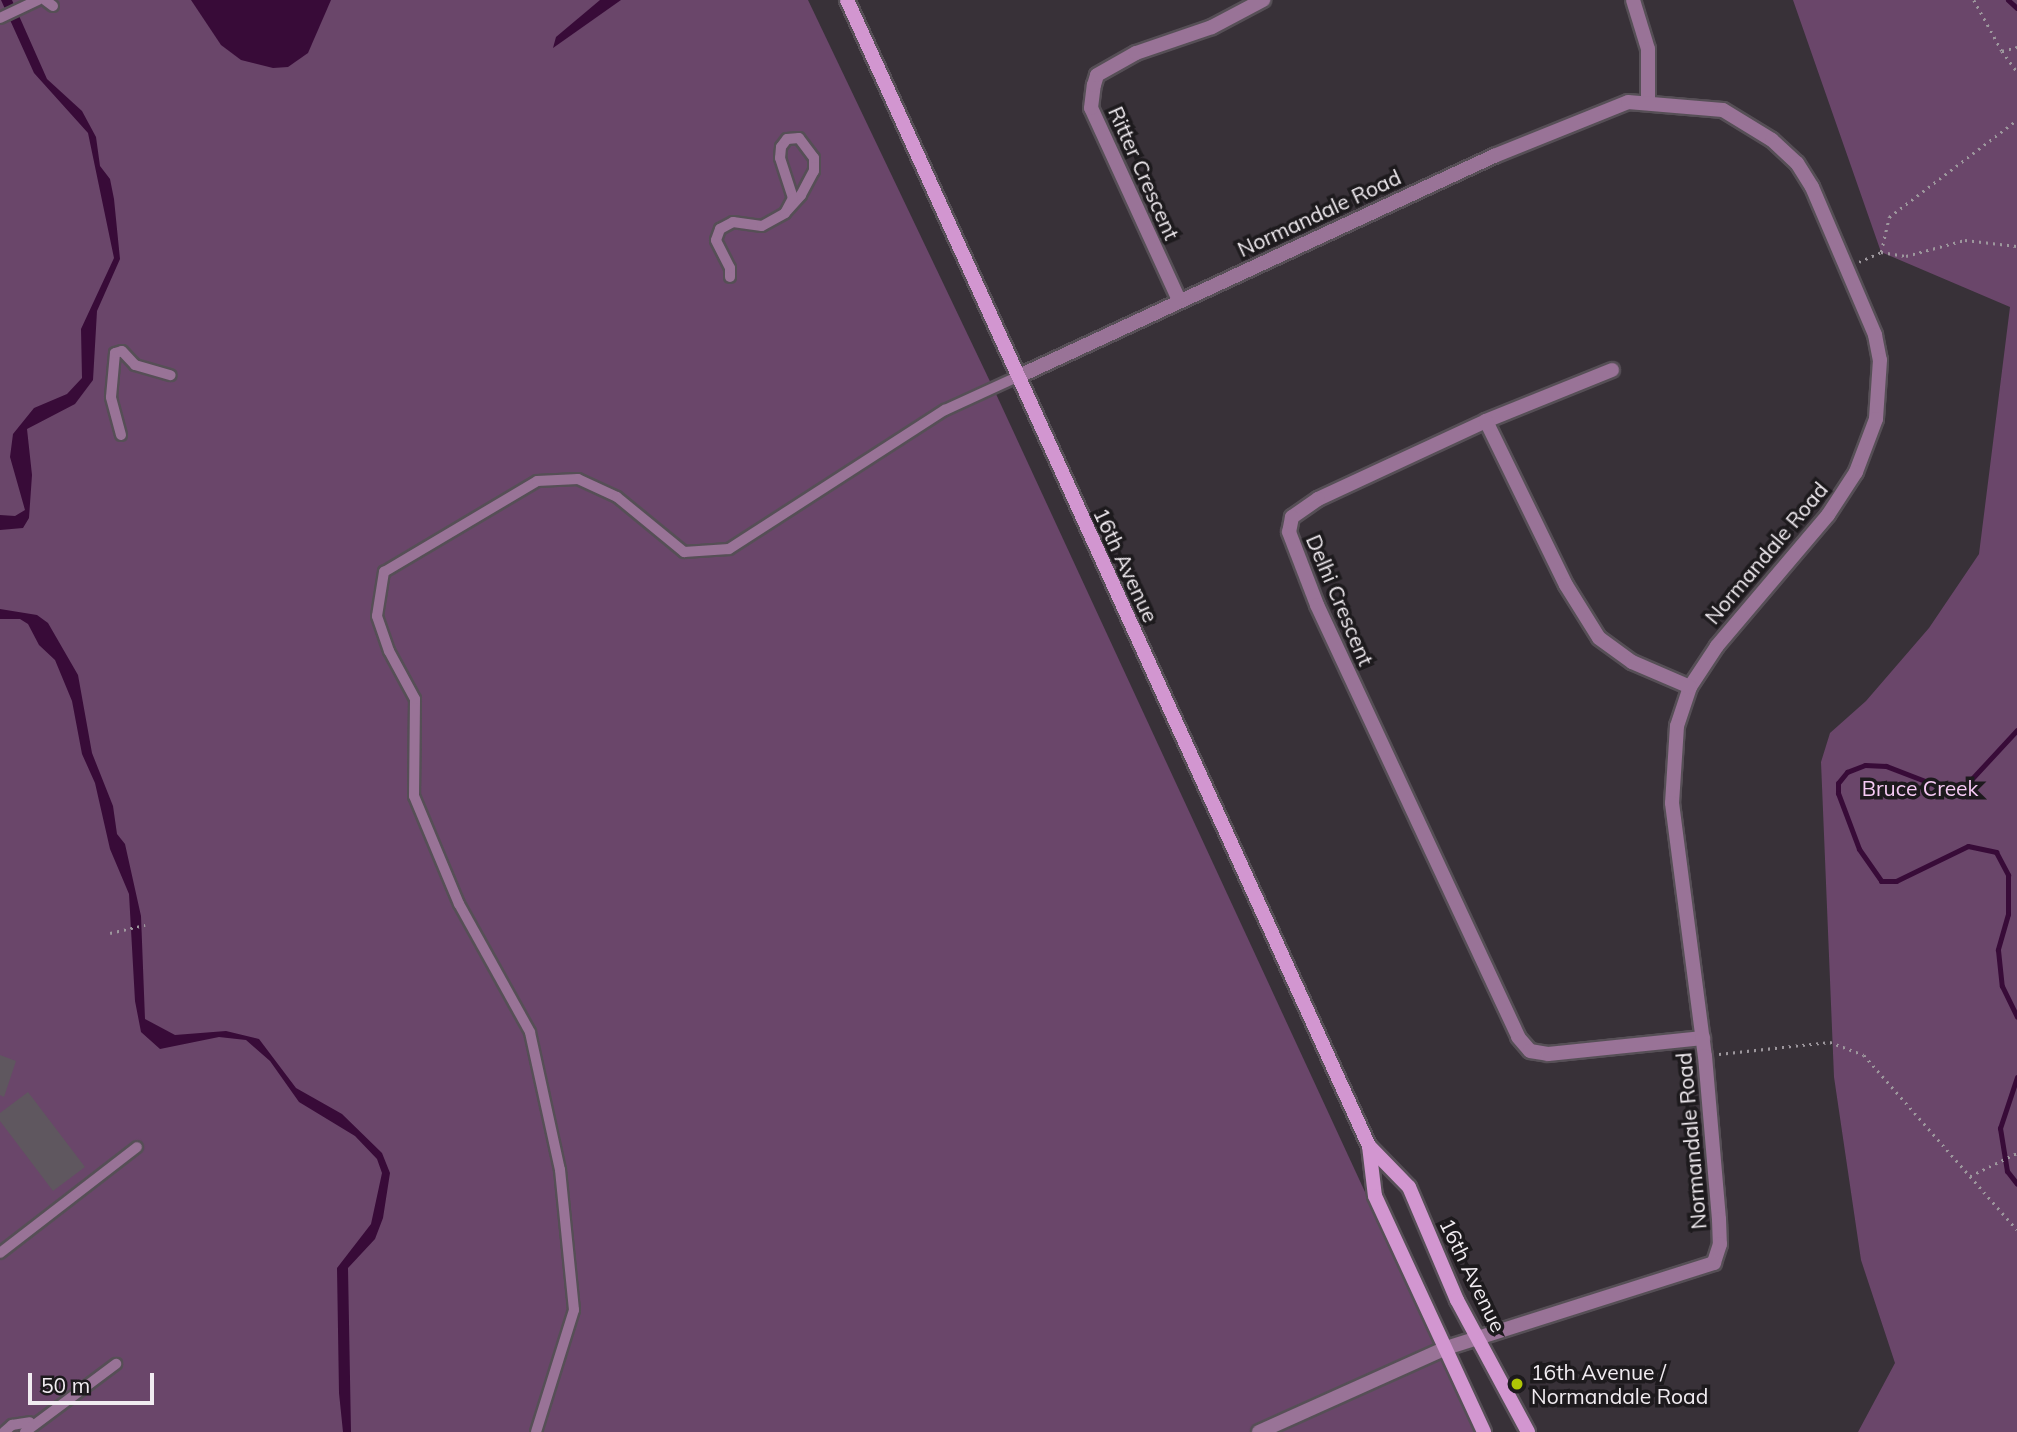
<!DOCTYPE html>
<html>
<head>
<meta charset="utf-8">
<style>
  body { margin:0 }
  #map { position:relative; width:2017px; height:1432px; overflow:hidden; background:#383138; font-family:Mulish,sans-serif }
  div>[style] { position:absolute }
  .green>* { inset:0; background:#6a466a }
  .water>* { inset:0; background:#380b38 }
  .stream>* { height:5px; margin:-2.5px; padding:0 2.5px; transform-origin:2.5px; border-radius:2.5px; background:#380b38 }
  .building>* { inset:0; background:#5f575f }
  .path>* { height:2.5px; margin-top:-1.25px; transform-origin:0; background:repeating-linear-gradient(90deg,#9d979d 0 2px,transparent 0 7px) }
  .roads { filter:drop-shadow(2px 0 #564f56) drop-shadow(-2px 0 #564f56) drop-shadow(0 2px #564f56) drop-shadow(0 -2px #564f56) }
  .lane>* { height:10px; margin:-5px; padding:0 5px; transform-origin:5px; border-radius:5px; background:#997397 }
  .street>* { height:14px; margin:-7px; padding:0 7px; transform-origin:7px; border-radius:7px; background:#997397 }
  .secondary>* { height:14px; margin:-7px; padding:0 7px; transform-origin:7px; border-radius:7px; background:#d296d0 }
  .dots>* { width:19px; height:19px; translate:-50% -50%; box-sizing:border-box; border:4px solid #1d1a1d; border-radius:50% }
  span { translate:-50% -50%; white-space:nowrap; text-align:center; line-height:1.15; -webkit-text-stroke:7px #1d1a1d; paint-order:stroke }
  .street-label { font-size:21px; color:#f1ecf1 }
  .park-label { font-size:21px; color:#f7cbf5 }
  .poi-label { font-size:21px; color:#f1ecf1 }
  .left { translate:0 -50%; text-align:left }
  .scale { position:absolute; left:28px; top:1373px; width:126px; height:32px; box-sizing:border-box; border:4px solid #f1ecf1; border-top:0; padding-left:9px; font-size:21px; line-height:24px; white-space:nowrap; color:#f1ecf1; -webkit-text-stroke:5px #1d1a1d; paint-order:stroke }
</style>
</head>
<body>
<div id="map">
  <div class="green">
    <div style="clip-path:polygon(0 0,808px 0,996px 394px,1476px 1432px,0 1432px)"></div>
    <div style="clip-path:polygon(1793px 0,2017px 0,2017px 1432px,1858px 1432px,1895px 1363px,1861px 1260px,1834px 1077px,1821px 762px,1830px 733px,1866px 701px,1929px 628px,1979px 554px,2010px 307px,1881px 252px)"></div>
  </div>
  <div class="water">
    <div style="clip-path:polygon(1px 0,12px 0,47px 79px,82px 111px,96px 137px,100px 166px,110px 179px,114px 199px,120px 259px,97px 311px,93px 380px,75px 404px,27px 429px,32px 475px,29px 518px,23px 528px,0 530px,0 515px,15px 516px,25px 510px,10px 457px,13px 434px,34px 408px,67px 394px,82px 378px,81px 329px,114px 258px,88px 133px,34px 73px)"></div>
    <div style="clip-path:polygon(191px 0,331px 0,308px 53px,288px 67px,273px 68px,241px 60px,221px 45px)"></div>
    <div style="clip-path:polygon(600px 0,621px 0,553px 48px,556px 37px)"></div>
    <div style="clip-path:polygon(0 609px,37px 615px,48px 623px,78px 675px,92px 753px,113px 806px,117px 834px,125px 844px,141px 916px,145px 1019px,175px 1035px,226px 1031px,259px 1039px,296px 1088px,342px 1114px,382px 1153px,390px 1173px,383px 1218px,375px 1239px,348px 1268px,351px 1432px,343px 1432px,339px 1393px,337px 1268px,371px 1224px,382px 1173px,377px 1159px,355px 1136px,299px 1102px,270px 1061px,246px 1040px,219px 1037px,160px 1049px,141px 1032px,135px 1001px,129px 894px,110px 849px,95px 783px,82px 754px,72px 701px,55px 660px,39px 645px,28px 624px,20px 619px,0 619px)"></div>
  </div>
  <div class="stream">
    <div style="left:2008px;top:0;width:12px;rotate:42deg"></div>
    <div style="left:2017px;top:730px;width:74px;rotate:132.8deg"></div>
    <div style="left:1967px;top:784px;width:29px;rotate:176deg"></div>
    <div style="left:1938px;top:786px;width:56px;rotate:-159deg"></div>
    <div style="left:1886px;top:766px;width:21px;rotate:-177deg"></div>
    <div style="left:1865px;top:765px;width:19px;rotate:159deg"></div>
    <div style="left:1847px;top:772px;width:14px;rotate:129deg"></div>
    <div style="left:1838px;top:783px;width:10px;rotate:90deg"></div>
    <div style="left:1838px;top:793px;width:60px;rotate:69.4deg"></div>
    <div style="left:1859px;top:849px;width:39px;rotate:55deg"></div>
    <div style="left:1881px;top:881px;width:15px"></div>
    <div style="left:1896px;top:881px;width:80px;rotate:-25.9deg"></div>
    <div style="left:1968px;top:846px;width:29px;rotate:12deg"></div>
    <div style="left:1996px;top:852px;width:26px;rotate:62deg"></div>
    <div style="left:2008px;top:875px;width:39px;rotate:90deg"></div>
    <div style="left:2008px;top:914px;width:37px;rotate:106deg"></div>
    <div style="left:1998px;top:950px;width:36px;rotate:84deg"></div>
    <div style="left:2002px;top:986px;width:34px;rotate:64deg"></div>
    <div style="left:2017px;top:1077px;width:54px;rotate:108.4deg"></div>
    <div style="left:2000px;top:1128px;width:44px;rotate:80.8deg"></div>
    <div style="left:2007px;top:1171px;width:16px;rotate:52deg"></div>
  </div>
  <div class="building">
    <div style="clip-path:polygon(0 1055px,16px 1061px,4px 1097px,0 1095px)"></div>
    <div style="clip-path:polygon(28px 1092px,85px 1167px,53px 1191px,0 1121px,0 1113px)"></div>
  </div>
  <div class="path">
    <div style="left:1974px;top:0;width:58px;rotate:61.2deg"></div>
    <div style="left:2002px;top:51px;width:16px;rotate:-15deg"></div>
    <div style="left:2002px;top:51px;width:26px;rotate:54deg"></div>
    <div style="left:1881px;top:252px;width:25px;rotate:9deg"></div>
    <div style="left:1906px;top:256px;width:61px;rotate:-15.2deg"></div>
    <div style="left:1965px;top:240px;width:52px;rotate:6.6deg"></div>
    <div style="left:1859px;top:262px;width:24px;rotate:-24deg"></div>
    <div style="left:1881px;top:252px;width:36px;rotate:-77deg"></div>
    <div style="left:1889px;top:217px;width:161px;rotate:-37.2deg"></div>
    <div style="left:110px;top:933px;width:36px;rotate:-13deg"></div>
    <div style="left:1719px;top:1054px;width:112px;rotate:-6.2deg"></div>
    <div style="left:1830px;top:1042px;width:36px;rotate:21deg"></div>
    <div style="left:1864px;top:1055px;width:232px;rotate:48.8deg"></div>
    <div style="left:1970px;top:1176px;width:52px;rotate:-26.1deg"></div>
  </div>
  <div class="roads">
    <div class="lane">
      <div style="left:45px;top:0;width:10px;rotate:37deg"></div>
      <div style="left:0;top:18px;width:42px;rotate:-25.3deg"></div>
      <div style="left:730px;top:277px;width:9px;rotate:-90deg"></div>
      <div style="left:730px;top:268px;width:31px;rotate:-117deg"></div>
      <div style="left:716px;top:240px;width:12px;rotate:-70deg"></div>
      <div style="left:720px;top:229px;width:15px;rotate:-28deg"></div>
      <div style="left:733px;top:222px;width:29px;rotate:8deg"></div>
      <div style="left:762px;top:226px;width:26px;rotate:-29deg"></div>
      <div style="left:785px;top:213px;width:24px;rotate:-48deg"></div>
      <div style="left:801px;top:195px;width:27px;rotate:-62deg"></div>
      <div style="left:814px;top:171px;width:13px;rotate:-90deg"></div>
      <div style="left:814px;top:158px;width:25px;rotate:-127deg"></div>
      <div style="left:799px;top:138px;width:12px;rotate:175deg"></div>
      <div style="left:787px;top:139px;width:10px;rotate:127deg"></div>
      <div style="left:781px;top:147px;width:11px;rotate:95deg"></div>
      <div style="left:780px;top:158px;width:42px;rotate:72deg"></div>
      <div style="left:793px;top:198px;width:17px;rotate:118deg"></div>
      <div style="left:121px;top:435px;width:39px;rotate:-105deg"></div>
      <div style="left:111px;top:397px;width:44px;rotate:-84.8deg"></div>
      <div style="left:115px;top:353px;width:7px;rotate:-16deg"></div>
      <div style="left:122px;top:351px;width:19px;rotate:47deg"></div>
      <div style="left:135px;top:365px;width:37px;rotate:16deg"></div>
      <div style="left:0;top:1253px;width:173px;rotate:-37.7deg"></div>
      <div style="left:4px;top:1432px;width:11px;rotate:-41deg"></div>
      <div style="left:12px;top:1425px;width:18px;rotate:-9deg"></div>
      <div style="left:25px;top:1432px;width:114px;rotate:-36.8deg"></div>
      <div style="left:536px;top:1432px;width:128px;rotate:-72.7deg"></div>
      <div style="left:574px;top:1310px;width:141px;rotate:-95.7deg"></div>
      <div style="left:560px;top:1170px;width:141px;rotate:-102.3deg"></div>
      <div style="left:530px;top:1032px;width:146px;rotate:-119deg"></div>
      <div style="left:459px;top:904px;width:117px;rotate:-112.6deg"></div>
      <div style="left:414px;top:796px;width:97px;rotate:-89.4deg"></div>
      <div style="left:415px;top:699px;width:55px;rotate:-118.4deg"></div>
      <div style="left:389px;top:651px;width:37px;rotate:-109deg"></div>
      <div style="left:377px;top:616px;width:45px;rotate:-81deg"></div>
      <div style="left:384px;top:572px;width:178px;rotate:-30.7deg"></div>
      <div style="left:537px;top:481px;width:41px;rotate:-2.8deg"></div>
      <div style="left:578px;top:479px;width:43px;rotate:24.8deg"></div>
      <div style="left:617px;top:497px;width:87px;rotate:39.4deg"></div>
      <div style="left:684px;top:552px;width:45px;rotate:-3.8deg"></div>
      <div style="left:729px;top:549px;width:257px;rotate:-32.8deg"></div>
      <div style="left:945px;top:410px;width:79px;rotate:-24.6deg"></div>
    </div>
    <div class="street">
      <div style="left:1633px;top:0;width:51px;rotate:73deg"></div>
      <div style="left:1648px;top:49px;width:53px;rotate:90deg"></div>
      <div style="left:1179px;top:300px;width:211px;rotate:-114.6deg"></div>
      <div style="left:1091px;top:108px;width:23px;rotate:-83deg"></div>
      <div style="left:1094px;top:85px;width:10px;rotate:-73deg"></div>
      <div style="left:1097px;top:75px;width:45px;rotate:-29.4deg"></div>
      <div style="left:1136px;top:53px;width:80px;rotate:-18.9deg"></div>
      <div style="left:1212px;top:27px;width:58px;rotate:-27.9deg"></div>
      <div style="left:1612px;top:370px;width:136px;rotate:158deg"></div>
      <div style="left:1486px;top:421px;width:185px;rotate:155.1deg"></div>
      <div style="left:1318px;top:499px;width:32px;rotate:145deg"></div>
      <div style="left:1292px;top:517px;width:15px;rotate:101deg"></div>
      <div style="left:1289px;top:532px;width:78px;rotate:69deg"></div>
      <div style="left:1317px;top:605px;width:476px;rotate:65deg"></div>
      <div style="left:1518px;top:1037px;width:18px;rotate:49deg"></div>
      <div style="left:1530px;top:1051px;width:18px;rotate:9deg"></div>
      <div style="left:1548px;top:1054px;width:156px;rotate:-5.9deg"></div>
      <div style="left:1017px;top:377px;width:526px;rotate:-24.86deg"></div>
      <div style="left:1494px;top:156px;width:144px;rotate:-21.9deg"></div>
      <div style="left:1628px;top:102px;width:95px;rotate:4.8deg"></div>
      <div style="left:1723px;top:110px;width:57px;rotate:31.5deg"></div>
      <div style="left:1772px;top:140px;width:34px;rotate:43deg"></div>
      <div style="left:1797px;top:163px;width:28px;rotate:58deg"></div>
      <div style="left:1812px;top:187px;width:161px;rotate:66.9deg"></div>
      <div style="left:1875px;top:335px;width:25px;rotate:79deg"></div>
      <div style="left:1880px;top:360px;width:59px;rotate:93.9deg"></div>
      <div style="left:1876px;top:419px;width:57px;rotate:110.7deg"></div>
      <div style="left:1856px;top:472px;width:51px;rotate:123.1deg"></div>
      <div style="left:1828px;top:515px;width:172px;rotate:130.3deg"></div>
      <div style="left:1717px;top:646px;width:49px;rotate:123.4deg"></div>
      <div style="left:1690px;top:687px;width:41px;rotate:108.4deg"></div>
      <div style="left:1677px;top:726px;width:77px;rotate:93.7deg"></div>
      <div style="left:1672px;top:803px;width:255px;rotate:82.6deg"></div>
      <div style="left:1705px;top:1056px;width:164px;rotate:85.1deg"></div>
      <div style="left:1719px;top:1219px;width:25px;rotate:88deg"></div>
      <div style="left:1720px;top:1244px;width:20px;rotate:108deg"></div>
      <div style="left:1714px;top:1263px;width:281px;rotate:162.4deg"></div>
      <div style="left:1446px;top:1348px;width:205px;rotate:155.8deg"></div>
      <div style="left:1486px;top:421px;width:182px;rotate:64deg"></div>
      <div style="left:1566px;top:585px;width:62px;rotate:58.1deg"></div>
      <div style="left:1599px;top:638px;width:41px;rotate:36deg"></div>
      <div style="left:1632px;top:662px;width:63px;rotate:23.3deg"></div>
    </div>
    <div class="secondary">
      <div style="left:847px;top:0;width:1259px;rotate:65.51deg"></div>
      <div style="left:1369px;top:1146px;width:50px;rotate:83.2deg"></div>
      <div style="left:1375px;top:1196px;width:260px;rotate:65.2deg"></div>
      <div style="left:1369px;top:1146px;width:57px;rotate:45.7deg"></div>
      <div style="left:1409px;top:1187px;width:123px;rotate:67deg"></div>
      <div style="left:1457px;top:1300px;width:150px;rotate:61.7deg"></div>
    </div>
  </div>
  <div class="dots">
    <div style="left:1517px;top:1384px;background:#afc505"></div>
  </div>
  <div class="street-label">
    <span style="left:1144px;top:173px;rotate:66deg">Ritter Crescent</span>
    <span style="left:1319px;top:213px;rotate:-25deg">Normandale Road</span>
    <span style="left:1766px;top:553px;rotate:-50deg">Normandale Road</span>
    <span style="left:1126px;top:565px;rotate:65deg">16th Avenue</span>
    <span style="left:1340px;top:600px;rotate:67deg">Delhi Crescent</span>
    <span style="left:1691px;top:1141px;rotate:-95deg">Normandale Road</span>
    <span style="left:1473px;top:1275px;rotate:64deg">16th Avenue</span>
  </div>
  <div class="park-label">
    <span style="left:1920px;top:788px">Bruce Creek</span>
  </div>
  <div class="poi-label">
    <span class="left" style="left:1531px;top:1384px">16th Avenue /<br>Normandale Road</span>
  </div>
  <div class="scale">50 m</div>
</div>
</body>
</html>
